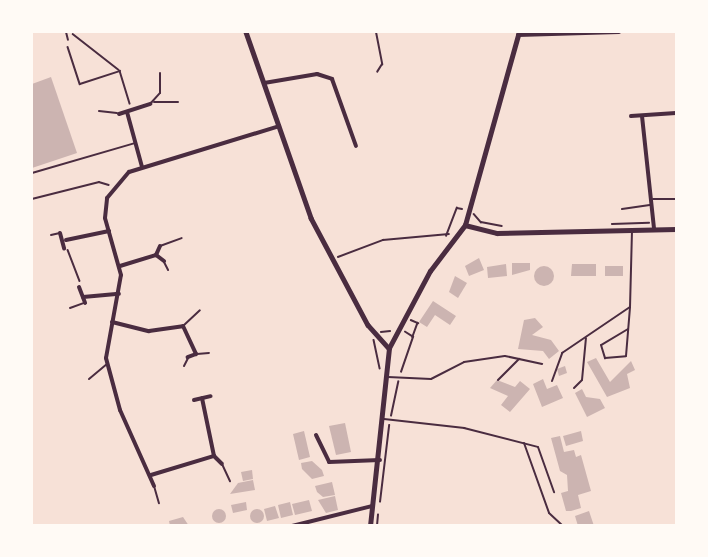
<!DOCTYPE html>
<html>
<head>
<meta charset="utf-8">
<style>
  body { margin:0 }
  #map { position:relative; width:708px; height:557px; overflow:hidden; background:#f7e1d7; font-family:"DejaVu Sans",sans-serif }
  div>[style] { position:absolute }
  .building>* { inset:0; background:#ccb4b1 }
  .round { border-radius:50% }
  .path>* { height:1.5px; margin:-0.75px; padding:0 0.75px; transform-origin:0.75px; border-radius:0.75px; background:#4a2c40 }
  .service>* { height:2px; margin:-1px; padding:0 1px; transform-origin:1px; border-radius:1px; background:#4a2c40 }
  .minor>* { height:4px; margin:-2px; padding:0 2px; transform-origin:2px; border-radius:2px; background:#4a2c40 }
  .tertiary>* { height:4.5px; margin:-2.25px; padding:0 2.25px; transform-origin:2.25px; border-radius:2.25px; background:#4a2c40 }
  span { translate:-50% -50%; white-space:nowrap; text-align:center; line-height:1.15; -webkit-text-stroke:5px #fffaf5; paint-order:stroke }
  .frame { position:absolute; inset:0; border:33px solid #fffaf5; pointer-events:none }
</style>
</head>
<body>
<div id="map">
  <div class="building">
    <div style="clip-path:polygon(51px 77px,77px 153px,32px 168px,32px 84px)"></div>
    <div style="clip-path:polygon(479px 258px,484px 270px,469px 276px,465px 266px)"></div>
    <div style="clip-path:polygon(512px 263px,530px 263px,530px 270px,512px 275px)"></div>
    <div style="clip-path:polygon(506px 264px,507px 276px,488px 278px,487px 267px)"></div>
    <div style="clip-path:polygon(572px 264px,596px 264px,596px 276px,571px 276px)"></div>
    <div style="clip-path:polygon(605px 266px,623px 266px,623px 276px,605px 276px)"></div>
    <div class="round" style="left:534px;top:266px;width:20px;height:20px"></div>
    <div style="clip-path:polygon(455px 276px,467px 283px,458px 298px,449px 292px)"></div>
    <div style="clip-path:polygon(433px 301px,456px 316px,450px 325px,435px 315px,427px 327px,419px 322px)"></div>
    <div style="clip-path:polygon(535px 318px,543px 327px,532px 335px,551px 340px,559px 351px,549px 359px,543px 351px,518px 349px,524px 320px)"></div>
    <div style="clip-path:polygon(596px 358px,610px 382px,631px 361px,635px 370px,627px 374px,630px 388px,607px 397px,587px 362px)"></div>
    <div style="clip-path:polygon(565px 366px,567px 373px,559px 376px,557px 369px)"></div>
    <div style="clip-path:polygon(543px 379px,547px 389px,557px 385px,563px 398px,542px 407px,533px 384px)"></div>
    <div style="clip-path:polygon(497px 380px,515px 387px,520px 381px,530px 389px,510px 412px,501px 405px,508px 396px,490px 388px)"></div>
    <div style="clip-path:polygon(582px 389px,586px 397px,600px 399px,605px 408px,587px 417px,575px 393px)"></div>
    <div style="clip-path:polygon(345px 423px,351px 452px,336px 455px,329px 426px)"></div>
    <div style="clip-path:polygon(304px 431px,310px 457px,299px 460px,293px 434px)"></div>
    <div style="clip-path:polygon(581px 431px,583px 441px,566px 446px,563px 436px)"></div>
    <div style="clip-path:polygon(560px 436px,564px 452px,574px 450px,576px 457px,581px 455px,591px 491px,578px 495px,581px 508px,571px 511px,566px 511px,561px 493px,568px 491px,567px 475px,560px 471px,551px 438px)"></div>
    <div style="clip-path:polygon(312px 461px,322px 470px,324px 476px,312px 479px,302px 469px,301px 463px)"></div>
    <div style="clip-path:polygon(252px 470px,253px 479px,243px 481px,241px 472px)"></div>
    <div style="clip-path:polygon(253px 480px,255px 490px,230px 494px,238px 483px)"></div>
    <div style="clip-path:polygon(332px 482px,335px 495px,323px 497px,317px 492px,315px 486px)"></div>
    <div style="clip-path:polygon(335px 496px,338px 510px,326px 513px,318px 500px)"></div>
    <div style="clip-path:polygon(309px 500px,312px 511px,295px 515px,292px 504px)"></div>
    <div style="clip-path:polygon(246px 502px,247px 510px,233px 513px,231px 505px)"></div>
    <div style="clip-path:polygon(290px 502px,293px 515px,281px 518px,278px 505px)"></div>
    <div style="clip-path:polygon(275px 506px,279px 518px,267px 521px,264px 509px)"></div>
    <div class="round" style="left:250px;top:509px;width:14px;height:14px"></div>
    <div class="round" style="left:212px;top:509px;width:14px;height:14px"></div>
    <div style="clip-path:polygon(589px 511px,594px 526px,578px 526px,575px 516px)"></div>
    <div style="clip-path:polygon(183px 517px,189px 526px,170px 526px,169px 521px)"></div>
  </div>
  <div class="path">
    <div style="left:73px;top:34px;width:58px;rotate:38deg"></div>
    <div style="left:68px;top:47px;width:39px;rotate:72deg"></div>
    <div style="left:80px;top:84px;width:42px;rotate:-18deg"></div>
    <div style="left:120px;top:71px;width:34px;rotate:73deg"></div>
    <div style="left:32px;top:199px;width:69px;rotate:-14.2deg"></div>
    <div style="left:99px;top:182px;width:10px;rotate:17deg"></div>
    <div style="left:474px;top:214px;width:11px;rotate:49deg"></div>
    <div style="left:481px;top:222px;width:21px;rotate:11deg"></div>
    <div style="left:612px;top:224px;width:37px;rotate:-2deg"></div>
    <div style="left:446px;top:236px;width:30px;rotate:-69deg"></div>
    <div style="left:457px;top:208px;width:5px;rotate:11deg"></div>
    <div style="left:68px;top:250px;width:33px;rotate:69deg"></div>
    <div style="left:338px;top:257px;width:48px;rotate:-20.7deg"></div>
    <div style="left:383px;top:240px;width:66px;rotate:-5.2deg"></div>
    <div style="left:411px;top:320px;width:8px;rotate:23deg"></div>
    <div style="left:418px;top:323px;width:15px;rotate:110deg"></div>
    <div style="left:381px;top:332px;width:9px;rotate:-6deg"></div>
    <div style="left:374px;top:340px;width:29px;rotate:78deg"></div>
    <div style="left:401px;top:372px;width:37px;rotate:-71deg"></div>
    <div style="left:413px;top:337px;width:9px;rotate:-148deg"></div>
    <div style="left:391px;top:416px;width:35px;rotate:-78deg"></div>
    <div style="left:380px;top:502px;width:77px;rotate:-83.2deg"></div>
    <div style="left:377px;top:526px;width:11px;rotate:-85deg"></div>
  </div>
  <div class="service">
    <div style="left:66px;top:32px;width:8px;rotate:76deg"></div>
    <div style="left:376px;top:32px;width:33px;rotate:79deg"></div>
    <div style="left:382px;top:64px;width:9px;rotate:122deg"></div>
    <div style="left:154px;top:102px;width:24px"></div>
    <div style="left:150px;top:104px;width:15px;rotate:-48deg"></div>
    <div style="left:160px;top:93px;width:20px;rotate:-90deg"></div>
    <div style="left:99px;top:111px;width:18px;rotate:6deg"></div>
    <div style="left:32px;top:173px;width:107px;rotate:-16.2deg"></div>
    <div style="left:653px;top:199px;width:23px"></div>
    <div style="left:622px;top:209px;width:28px;rotate:-8deg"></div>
    <div style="left:51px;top:235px;width:9px;rotate:-13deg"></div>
    <div style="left:160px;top:246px;width:23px;rotate:-20deg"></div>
    <div style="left:164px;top:262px;width:9px;rotate:63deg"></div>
    <div style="left:70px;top:308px;width:15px;rotate:-20deg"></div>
    <div style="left:183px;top:326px;width:23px;rotate:-43deg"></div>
    <div style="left:628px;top:329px;width:31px;rotate:149deg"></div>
    <div style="left:601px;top:345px;width:14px;rotate:73deg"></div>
    <div style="left:605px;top:358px;width:21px;rotate:-5deg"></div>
    <div style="left:626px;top:356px;width:49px;rotate:-85.3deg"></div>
    <div style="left:197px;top:354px;width:12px;rotate:-5deg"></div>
    <div style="left:184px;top:366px;width:9px;rotate:-63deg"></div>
    <div style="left:388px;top:377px;width:43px;rotate:2.7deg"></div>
    <div style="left:431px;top:379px;width:37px;rotate:-27deg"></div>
    <div style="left:464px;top:362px;width:41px;rotate:-8.3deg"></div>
    <div style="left:505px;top:356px;width:38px;rotate:12deg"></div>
    <div style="left:89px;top:379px;width:23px;rotate:-40deg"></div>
    <div style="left:498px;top:380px;width:30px;rotate:-45deg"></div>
    <div style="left:552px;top:381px;width:30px;rotate:-70deg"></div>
    <div style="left:562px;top:353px;width:82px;rotate:-34.1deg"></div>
    <div style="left:630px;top:307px;width:76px;rotate:-88.5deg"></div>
    <div style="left:574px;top:388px;width:11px;rotate:-45deg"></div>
    <div style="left:582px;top:380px;width:42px;rotate:-84.6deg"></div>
    <div style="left:384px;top:419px;width:81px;rotate:6.4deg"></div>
    <div style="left:464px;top:428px;width:76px;rotate:14.4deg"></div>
    <div style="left:538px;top:447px;width:48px;rotate:70.4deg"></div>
    <div style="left:524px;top:443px;width:74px;rotate:70.3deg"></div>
    <div style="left:549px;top:513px;width:18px;rotate:43deg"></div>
    <div style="left:222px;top:464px;width:19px;rotate:65deg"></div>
    <div style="left:154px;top:486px;width:18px;rotate:74deg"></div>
  </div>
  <div class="minor">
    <div style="left:518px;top:35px;width:101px;rotate:-1.7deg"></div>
    <div style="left:264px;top:83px;width:54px;rotate:-9.6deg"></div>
    <div style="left:317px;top:74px;width:16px;rotate:18deg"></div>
    <div style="left:332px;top:79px;width:71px;rotate:70.3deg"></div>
    <div style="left:127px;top:112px;width:57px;rotate:74.7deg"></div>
    <div style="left:119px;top:114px;width:33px;rotate:-18deg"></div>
    <div style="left:631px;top:116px;width:45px;rotate:-3.8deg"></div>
    <div style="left:642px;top:116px;width:113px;rotate:83.9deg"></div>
    <div style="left:60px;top:233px;width:16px;rotate:75deg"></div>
    <div style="left:66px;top:240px;width:44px;rotate:-11.8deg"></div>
    <div style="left:160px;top:246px;width:10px;rotate:114deg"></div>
    <div style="left:156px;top:255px;width:10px;rotate:37deg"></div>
    <div style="left:120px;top:266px;width:38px;rotate:-17deg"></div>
    <div style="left:79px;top:287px;width:17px;rotate:69deg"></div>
    <div style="left:83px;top:297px;width:36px;rotate:-5deg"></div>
    <div style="left:112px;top:322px;width:38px;rotate:14deg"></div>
    <div style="left:149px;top:331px;width:34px;rotate:-8deg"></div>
    <div style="left:183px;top:326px;width:31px;rotate:65deg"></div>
    <div style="left:196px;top:354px;width:9px;rotate:159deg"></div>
    <div style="left:194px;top:400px;width:17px;rotate:-13deg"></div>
    <div style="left:316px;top:435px;width:30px;rotate:64deg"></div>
    <div style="left:329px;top:462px;width:51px;rotate:-2.2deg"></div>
    <div style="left:214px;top:456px;width:11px;rotate:45deg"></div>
    <div style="left:151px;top:475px;width:66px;rotate:-16.8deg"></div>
    <div style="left:214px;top:456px;width:59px;rotate:-101.7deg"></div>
    <div style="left:154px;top:486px;width:83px;rotate:-114.1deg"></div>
    <div style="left:120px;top:410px;width:54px;rotate:-105.1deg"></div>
    <div style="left:106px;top:358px;width:84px;rotate:-79.8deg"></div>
    <div style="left:121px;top:275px;width:59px;rotate:-105.7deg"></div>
    <div style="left:105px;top:218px;width:20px;rotate:-84deg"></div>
    <div style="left:107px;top:198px;width:34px;rotate:-50deg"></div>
    <div style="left:129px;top:172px;width:157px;rotate:-17deg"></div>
    <div style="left:216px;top:526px;width:33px"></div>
    <div style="left:292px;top:526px;width:82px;rotate:-14deg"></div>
  </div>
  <div class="tertiary">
    <div style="left:246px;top:32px;width:197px;rotate:70.7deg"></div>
    <div style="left:311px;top:218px;width:121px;rotate:62deg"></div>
    <div style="left:368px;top:325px;width:31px;rotate:48deg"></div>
    <div style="left:465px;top:225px;width:33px;rotate:14deg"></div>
    <div style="left:497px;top:233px;width:179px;rotate:-1.3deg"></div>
    <div style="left:370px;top:526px;width:179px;rotate:-83.9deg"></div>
    <div style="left:389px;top:348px;width:87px;rotate:-62deg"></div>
    <div style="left:430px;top:271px;width:58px;rotate:-52.7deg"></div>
    <div style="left:465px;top:225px;width:200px;rotate:-74.4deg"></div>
  </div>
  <div class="frame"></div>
</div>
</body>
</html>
